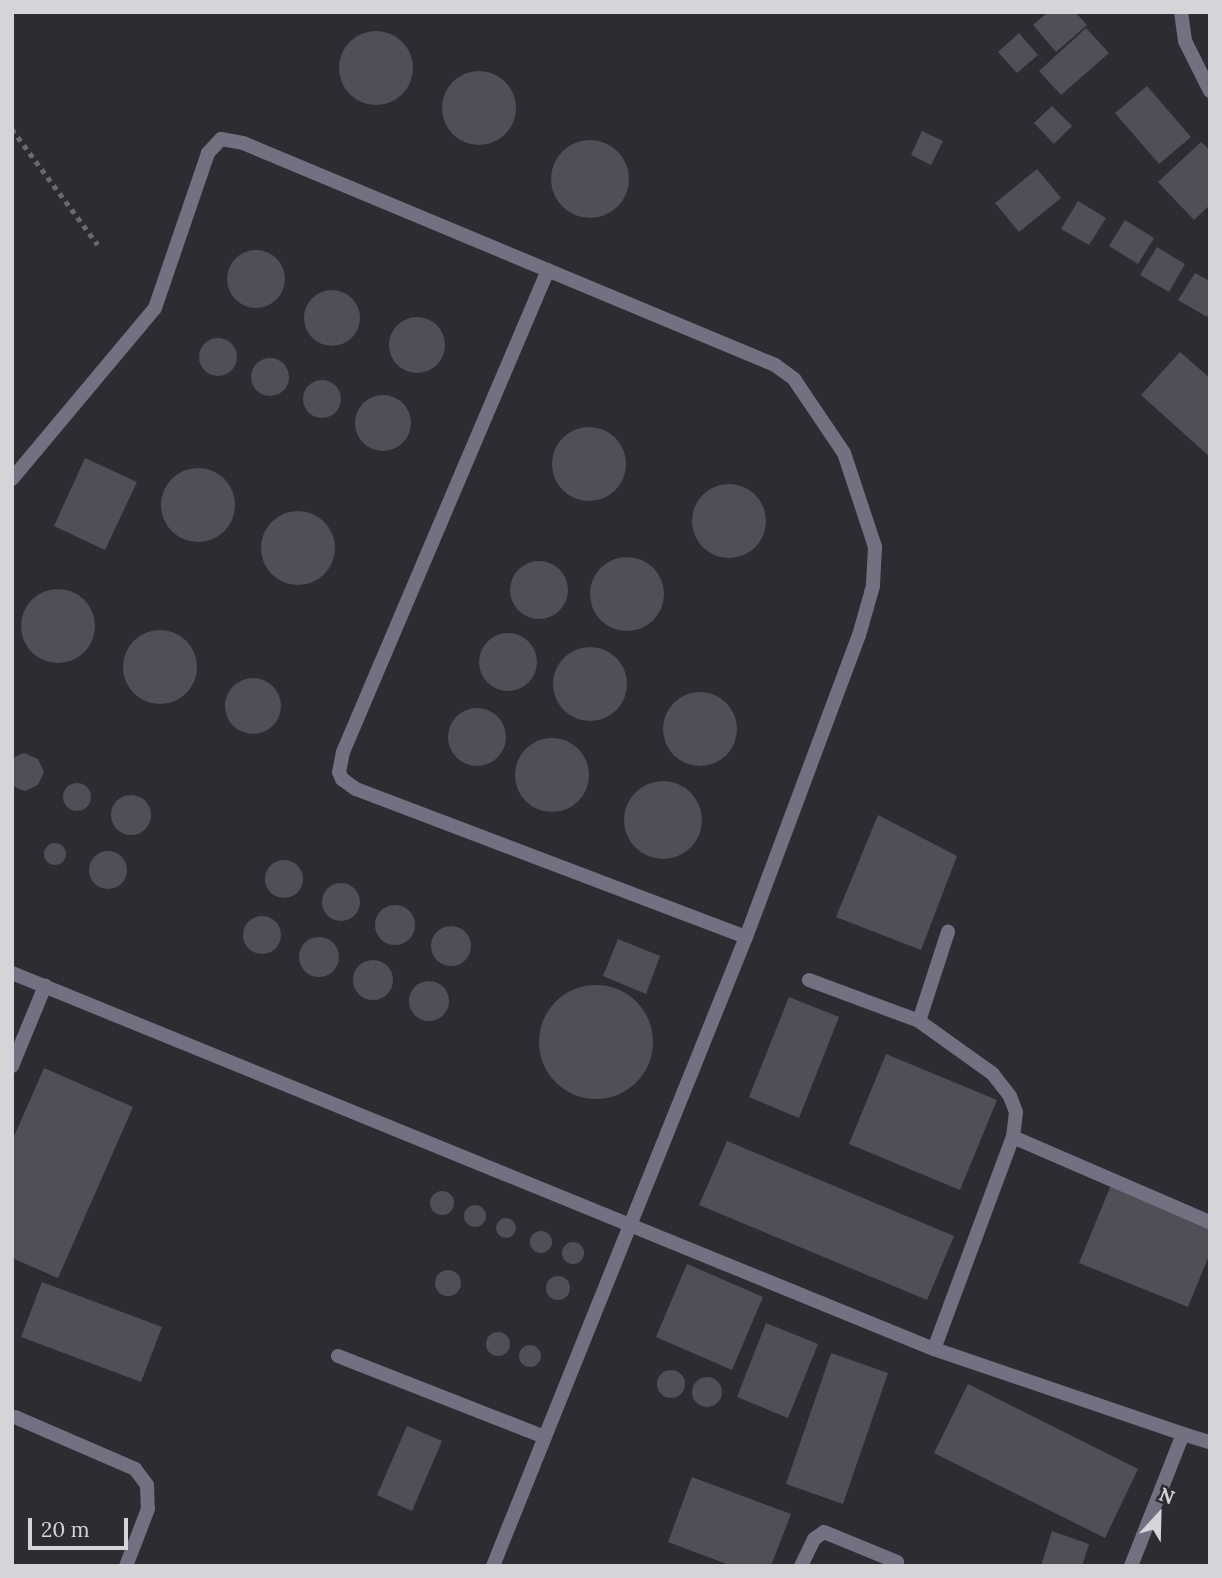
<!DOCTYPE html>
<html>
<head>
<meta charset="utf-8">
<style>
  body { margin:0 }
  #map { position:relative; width:1222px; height:1578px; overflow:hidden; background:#2e2c33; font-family:Lora,serif }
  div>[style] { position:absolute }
  .building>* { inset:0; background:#504e56 }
  .round { border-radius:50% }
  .path>* { height:4.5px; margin-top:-2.25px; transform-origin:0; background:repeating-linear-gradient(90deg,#6b696f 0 5px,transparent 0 10px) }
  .lane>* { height:14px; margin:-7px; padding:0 7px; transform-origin:7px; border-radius:7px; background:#747081 }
  .street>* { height:14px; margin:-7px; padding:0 7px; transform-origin:7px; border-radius:7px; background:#747081 }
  span { translate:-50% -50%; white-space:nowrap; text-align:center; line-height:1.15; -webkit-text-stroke:7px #2e2c33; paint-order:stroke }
  .frame { position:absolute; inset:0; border:14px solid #d5d4d9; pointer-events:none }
  .north { position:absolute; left:1124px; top:1480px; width:70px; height:70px; -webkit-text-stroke:5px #2e2c33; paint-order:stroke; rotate:22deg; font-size:19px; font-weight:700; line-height:28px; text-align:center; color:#d5d4d9 }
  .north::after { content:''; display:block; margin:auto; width:24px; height:32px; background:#d5d4d9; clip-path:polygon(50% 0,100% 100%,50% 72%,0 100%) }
  .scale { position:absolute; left:28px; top:1518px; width:100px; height:32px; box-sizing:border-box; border:4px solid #d5d4d9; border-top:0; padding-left:9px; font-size:21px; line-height:24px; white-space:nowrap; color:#d5d4d9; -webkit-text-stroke:5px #2e2c33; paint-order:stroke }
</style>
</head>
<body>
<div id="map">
  <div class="building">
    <div style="clip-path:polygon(1048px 12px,1075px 12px,1087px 25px,1056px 52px,1033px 25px)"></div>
    <div style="clip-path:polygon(1086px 28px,1109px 53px,1061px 95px,1039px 71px)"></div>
    <div class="round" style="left:339px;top:31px;width:74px;height:74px"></div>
    <div style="clip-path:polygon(1019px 33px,1038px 55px,1017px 73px,998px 52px)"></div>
    <div class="round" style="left:442px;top:71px;width:74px;height:74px"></div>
    <div style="clip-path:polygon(1147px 86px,1191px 137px,1159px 164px,1115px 113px)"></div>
    <div style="clip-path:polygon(1052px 106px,1072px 126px,1054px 144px,1034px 123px)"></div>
    <div style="clip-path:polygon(922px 131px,943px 141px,931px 165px,911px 155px)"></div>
    <div class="round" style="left:551px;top:140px;width:78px;height:78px"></div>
    <div style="clip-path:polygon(1201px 142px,1210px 150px,1210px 205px,1194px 220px,1158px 182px)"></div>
    <div style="clip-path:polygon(1037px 169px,1061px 198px,1019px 232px,995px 203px)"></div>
    <div style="clip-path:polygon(1078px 201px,1106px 218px,1089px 245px,1061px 229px)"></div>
    <div style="clip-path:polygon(1125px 220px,1154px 238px,1138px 264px,1109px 246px)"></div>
    <div style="clip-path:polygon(1157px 247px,1185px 264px,1169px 292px,1140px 275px)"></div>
    <div class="round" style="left:227px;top:250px;width:58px;height:58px"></div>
    <div style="clip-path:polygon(1195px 273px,1210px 281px,1210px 312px,1207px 317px,1178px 300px)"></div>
    <div class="round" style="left:304px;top:290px;width:56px;height:56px"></div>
    <div class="round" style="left:389px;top:317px;width:56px;height:56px"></div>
    <div class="round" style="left:199px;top:338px;width:38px;height:38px"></div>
    <div style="clip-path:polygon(1180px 352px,1210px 378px,1210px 457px,1141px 395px)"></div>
    <div class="round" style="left:251px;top:358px;width:38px;height:38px"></div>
    <div class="round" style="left:303px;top:380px;width:38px;height:38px"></div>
    <div class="round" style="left:355px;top:395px;width:56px;height:56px"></div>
    <div class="round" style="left:552px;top:427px;width:74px;height:74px"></div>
    <div style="clip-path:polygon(85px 458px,137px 482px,105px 550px,54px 526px)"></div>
    <div class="round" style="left:161px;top:468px;width:74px;height:74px"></div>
    <div class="round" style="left:692px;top:484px;width:74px;height:74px"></div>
    <div class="round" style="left:261px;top:511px;width:74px;height:74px"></div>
    <div class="round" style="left:590px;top:557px;width:74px;height:74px"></div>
    <div class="round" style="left:510px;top:561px;width:58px;height:58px"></div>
    <div class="round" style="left:21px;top:589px;width:74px;height:74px"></div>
    <div class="round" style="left:123px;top:630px;width:74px;height:74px"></div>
    <div class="round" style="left:479px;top:633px;width:58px;height:58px"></div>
    <div class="round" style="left:553px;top:647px;width:74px;height:74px"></div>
    <div class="round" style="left:225px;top:678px;width:56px;height:56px"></div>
    <div class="round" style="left:663px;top:692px;width:74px;height:74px"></div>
    <div class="round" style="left:448px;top:708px;width:58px;height:58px"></div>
    <div class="round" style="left:515px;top:738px;width:74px;height:74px"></div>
    <div style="clip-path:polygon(24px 753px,38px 759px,44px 772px,38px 785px,25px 791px,12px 786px,12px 758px)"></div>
    <div class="round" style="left:624px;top:781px;width:78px;height:78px"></div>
    <div class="round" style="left:63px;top:783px;width:28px;height:28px"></div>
    <div class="round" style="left:111px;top:795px;width:40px;height:40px"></div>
    <div style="clip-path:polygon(878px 815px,957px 856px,921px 950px,836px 917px)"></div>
    <div class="round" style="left:44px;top:843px;width:22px;height:22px"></div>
    <div class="round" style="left:89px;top:851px;width:38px;height:38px"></div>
    <div class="round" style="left:265px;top:860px;width:38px;height:38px"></div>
    <div class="round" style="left:322px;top:883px;width:38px;height:38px"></div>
    <div class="round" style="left:375px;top:905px;width:40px;height:40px"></div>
    <div class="round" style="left:243px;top:916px;width:38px;height:38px"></div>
    <div class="round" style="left:431px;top:926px;width:40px;height:40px"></div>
    <div class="round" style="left:299px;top:937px;width:40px;height:40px"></div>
    <div style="clip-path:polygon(618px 939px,660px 956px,646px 994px,603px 976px)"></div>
    <div class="round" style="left:353px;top:960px;width:40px;height:40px"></div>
    <div class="round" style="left:409px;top:981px;width:40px;height:40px"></div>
    <div class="round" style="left:539px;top:985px;width:114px;height:114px"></div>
    <div style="clip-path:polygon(789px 997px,839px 1017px,799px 1118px,749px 1097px)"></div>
    <div style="clip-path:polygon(886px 1054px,997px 1100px,960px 1190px,849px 1144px)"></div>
    <div style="clip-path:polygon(44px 1068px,133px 1107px,58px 1278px,12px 1258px,12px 1141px)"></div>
    <div style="clip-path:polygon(727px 1141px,954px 1236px,927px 1300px,699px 1205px)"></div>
    <div style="clip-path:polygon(1111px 1185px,1210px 1225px,1210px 1253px,1188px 1307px,1079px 1263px)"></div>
    <div class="round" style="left:430px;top:1191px;width:24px;height:24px"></div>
    <div class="round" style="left:464px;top:1205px;width:22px;height:22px"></div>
    <div class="round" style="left:496px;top:1218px;width:20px;height:20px"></div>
    <div class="round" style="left:530px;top:1231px;width:22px;height:22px"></div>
    <div class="round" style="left:562px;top:1242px;width:22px;height:22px"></div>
    <div style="clip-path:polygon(687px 1264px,763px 1297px,732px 1370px,656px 1337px)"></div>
    <div class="round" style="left:435px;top:1270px;width:26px;height:26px"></div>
    <div class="round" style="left:546px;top:1276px;width:24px;height:24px"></div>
    <div style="clip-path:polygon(42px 1282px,162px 1327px,141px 1382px,21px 1337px)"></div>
    <div style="clip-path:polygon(766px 1323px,818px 1344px,788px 1418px,737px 1397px)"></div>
    <div class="round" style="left:486px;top:1332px;width:24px;height:24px"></div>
    <div class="round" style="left:519px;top:1345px;width:22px;height:22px"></div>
    <div style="clip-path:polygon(831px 1353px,888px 1373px,843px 1504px,786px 1484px)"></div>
    <div class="round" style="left:657px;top:1370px;width:28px;height:28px"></div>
    <div class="round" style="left:692px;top:1377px;width:30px;height:30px"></div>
    <div style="clip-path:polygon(968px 1384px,1138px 1469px,1105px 1538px,934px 1453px)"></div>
    <div style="clip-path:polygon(407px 1426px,442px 1441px,412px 1511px,377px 1495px)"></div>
    <div style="clip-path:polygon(692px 1477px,791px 1514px,771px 1566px,732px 1566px,668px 1542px)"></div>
    <div style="clip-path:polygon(1052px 1531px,1089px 1544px,1082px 1566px,1041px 1566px)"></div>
  </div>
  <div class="path">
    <div style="left:12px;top:129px;width:144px;rotate:53.4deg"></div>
  </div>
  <div class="lane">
    <div style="left:548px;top:270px;width:524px;rotate:113.04deg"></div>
    <div style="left:343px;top:752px;width:20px;rotate:101deg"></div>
    <div style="left:339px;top:772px;width:8px;rotate:67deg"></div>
    <div style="left:342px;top:779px;width:17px;rotate:36deg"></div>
    <div style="left:356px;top:789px;width:417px;rotate:20.8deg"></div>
    <div style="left:12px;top:479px;width:223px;rotate:-50.1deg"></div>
    <div style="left:155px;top:308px;width:164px;rotate:-71.1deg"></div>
    <div style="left:208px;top:153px;width:19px;rotate:-47deg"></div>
    <div style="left:221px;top:139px;width:22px;rotate:10deg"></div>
    <div style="left:243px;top:143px;width:576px;rotate:22.65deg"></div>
    <div style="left:775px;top:365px;width:24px;rotate:36deg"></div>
    <div style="left:794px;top:379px;width:89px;rotate:56deg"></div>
    <div style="left:844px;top:453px;width:99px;rotate:71.7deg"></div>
    <div style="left:875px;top:547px;width:39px;rotate:93deg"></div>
    <div style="left:873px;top:586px;width:51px;rotate:105.9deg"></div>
    <div style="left:859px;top:635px;width:322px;rotate:110.5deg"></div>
    <div style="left:746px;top:937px;width:678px;rotate:111.91deg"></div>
    <div style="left:12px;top:973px;width:996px;rotate:22.19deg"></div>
    <div style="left:934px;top:1349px;width:263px;rotate:18.8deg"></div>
    <div style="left:1183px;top:1434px;width:142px;rotate:111.5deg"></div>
    <div style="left:809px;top:980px;width:117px;rotate:20.4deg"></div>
    <div style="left:12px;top:1066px;width:87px;rotate:-67.6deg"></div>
    <div style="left:1013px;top:1137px;width:214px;rotate:23.4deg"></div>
    <div style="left:934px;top:1349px;width:226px;rotate:-69.6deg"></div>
    <div style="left:1013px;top:1137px;width:25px;rotate:-83deg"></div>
    <div style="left:1016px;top:1112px;width:17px;rotate:-111deg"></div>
    <div style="left:1010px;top:1096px;width:28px;rotate:-128deg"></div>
    <div style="left:993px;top:1074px;width:91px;rotate:-144.4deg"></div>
    <div style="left:919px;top:1021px;width:94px;rotate:-72deg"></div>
    <div style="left:338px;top:1356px;width:222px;rotate:21.4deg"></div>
    <div style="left:15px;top:1417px;width:131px;rotate:23.4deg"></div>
    <div style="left:135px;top:1469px;width:20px;rotate:53deg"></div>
    <div style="left:147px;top:1485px;width:24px;rotate:88deg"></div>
    <div style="left:148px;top:1509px;width:61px;rotate:111.1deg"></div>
    <div style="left:1183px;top:1434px;width:28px;rotate:17deg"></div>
    <div style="left:801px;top:1566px;width:30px;rotate:-64deg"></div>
    <div style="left:814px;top:1539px;width:12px;rotate:-35deg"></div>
    <div style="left:824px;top:1532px;width:79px;rotate:22.3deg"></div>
  </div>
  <div class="street">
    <div style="left:1181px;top:12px;width:29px;rotate:82deg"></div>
    <div style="left:1185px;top:41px;width:56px;rotate:63.4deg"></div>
  </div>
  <div class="frame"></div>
  <div class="north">N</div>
  <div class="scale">20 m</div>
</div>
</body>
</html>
